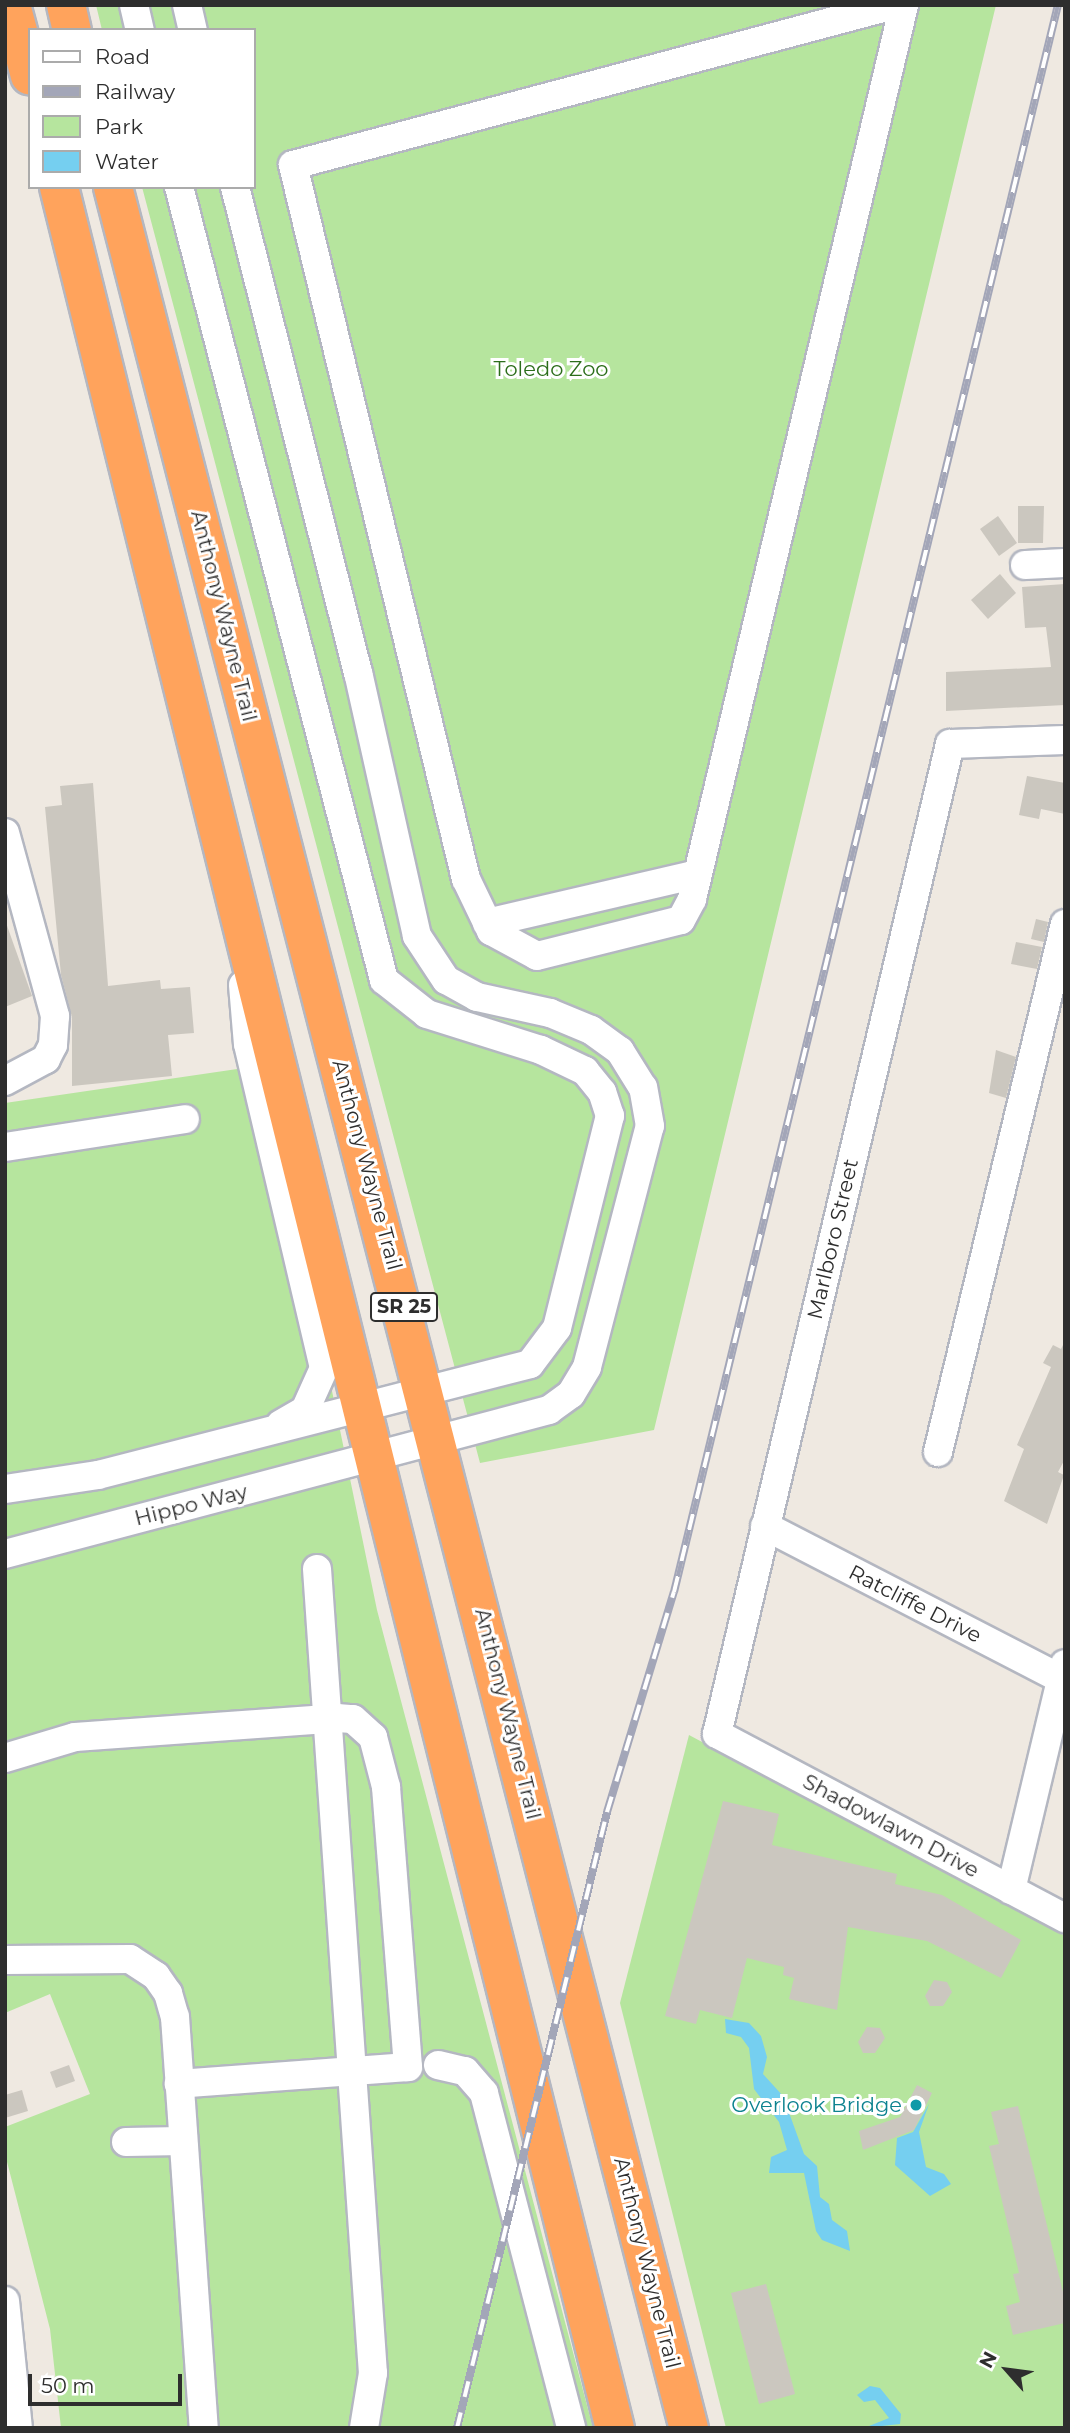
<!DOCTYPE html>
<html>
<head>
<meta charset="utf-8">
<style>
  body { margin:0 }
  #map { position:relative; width:1070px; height:2433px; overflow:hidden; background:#efe9e1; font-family:Montserrat,sans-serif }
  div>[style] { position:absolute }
  .green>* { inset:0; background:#b6e59e }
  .water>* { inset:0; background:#75cff0 }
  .building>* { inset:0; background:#cbc7bf }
  .roads { filter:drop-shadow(2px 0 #b4b7c1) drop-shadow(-2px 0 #b4b7c1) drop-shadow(0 2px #b4b7c1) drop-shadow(0 -2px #b4b7c1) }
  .minor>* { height:28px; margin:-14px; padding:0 14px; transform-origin:14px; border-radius:14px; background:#fff }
  .highway>* { height:38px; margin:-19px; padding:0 19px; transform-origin:19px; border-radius:19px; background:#ffa35c }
  .rail>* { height:8px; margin-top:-4px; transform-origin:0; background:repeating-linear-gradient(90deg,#fff 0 16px,#a3a6b8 0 32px); box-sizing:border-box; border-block:2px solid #a3a6b8 }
  .dots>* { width:19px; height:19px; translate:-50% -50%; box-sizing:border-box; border:4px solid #fff; border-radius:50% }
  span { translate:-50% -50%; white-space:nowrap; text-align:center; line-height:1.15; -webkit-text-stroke:6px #fff; paint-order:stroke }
  .shield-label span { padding:2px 5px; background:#fff; border:2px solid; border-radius:5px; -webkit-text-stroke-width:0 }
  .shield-label { font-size:19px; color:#2e2e2e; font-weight:700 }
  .park-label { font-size:21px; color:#2c6e1b }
  .street-label { font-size:21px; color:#2e2e2e }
  .culture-label { font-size:21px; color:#0d838f }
  .right { translate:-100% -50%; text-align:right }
  .frame { position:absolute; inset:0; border:7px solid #2e2e2e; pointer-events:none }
  .legend { position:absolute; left:28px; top:28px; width:228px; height:161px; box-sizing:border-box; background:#fff; border:2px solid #ababab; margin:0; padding:9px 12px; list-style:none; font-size:21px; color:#2e2e2e }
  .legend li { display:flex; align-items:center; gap:14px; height:35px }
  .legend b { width:35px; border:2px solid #ababab }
  .north { position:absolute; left:972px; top:2335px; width:70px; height:70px; -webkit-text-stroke:5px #fff; paint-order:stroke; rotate:298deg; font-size:19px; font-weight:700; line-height:28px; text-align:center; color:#2e2e2e }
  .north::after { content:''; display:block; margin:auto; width:24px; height:32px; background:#2e2e2e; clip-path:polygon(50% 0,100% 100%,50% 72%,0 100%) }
  .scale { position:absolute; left:28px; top:2374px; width:154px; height:32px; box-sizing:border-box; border:4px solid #2e2e2e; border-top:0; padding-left:9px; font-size:21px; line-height:24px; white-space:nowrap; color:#2e2e2e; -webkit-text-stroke:5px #fff; paint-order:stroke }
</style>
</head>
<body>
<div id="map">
  <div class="green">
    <div style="clip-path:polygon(96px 5px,996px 5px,654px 1430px,480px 1463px,142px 187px,254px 187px,254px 30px,102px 30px)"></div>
    <div style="clip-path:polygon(265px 1065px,377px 1610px,593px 2428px,61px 2428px,50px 2329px,5px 2154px,5px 2127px,90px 2094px,50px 1994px,5px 2013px,5px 1103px)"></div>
    <div style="clip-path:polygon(689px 1735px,1065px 1936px,1065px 2428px,726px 2428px,620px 2003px)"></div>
  </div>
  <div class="water">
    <div style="clip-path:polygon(725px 2019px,749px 2023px,761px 2036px,767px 2057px,763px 2074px,783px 2096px,804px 2154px,817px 2166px,820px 2197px,829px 2204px,832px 2220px,847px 2231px,850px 2251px,822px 2240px,816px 2231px,804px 2173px,769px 2173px,771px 2157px,787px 2150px,779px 2122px,754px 2089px,749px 2048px,741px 2037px,726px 2033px)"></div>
    <div style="clip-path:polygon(929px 2104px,919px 2132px,926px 2167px,944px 2174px,951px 2184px,930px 2196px,895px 2165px,897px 2138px,913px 2132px)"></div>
    <div style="clip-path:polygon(870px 2386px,880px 2388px,901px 2414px,900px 2424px,864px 2428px,889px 2418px,875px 2400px,864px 2402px,857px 2395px)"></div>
  </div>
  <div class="building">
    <div style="clip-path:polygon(1018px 506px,1044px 506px,1043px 543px,1018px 543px)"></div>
    <div style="clip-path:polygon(998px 516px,1017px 543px,999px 556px,980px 529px)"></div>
    <div style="clip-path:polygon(1000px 574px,1016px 593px,988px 619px,971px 600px)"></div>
    <div style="clip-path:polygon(1065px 584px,1065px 705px,946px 711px,946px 672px,1051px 667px,1046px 627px,1025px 628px,1022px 587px)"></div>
    <div style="clip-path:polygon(1027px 776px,1065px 783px,1065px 814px,1041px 809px,1039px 819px,1019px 815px)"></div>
    <div style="clip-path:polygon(93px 783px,108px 986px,160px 980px,161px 989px,190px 987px,194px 1033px,168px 1035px,172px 1076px,72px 1086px,72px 1017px,61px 975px,45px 807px,62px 805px,60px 786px)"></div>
    <div style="clip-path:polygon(1036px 919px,1048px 922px,1044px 942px,1031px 939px)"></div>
    <div style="clip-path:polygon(5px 920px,32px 996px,5px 1007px)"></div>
    <div style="clip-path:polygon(1016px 942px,1042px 947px,1037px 969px,1011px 964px)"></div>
    <div style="clip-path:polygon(996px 1050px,1016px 1057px,1006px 1098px,989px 1093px)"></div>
    <div style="clip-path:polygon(1065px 1341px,1065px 1459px,1058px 1472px,1064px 1475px,1047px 1524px,1004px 1501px,1024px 1449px,1017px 1445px,1051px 1367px,1043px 1363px,1053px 1345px,1061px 1349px)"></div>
    <div style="clip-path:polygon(723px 1801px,779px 1814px,772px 1845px,897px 1874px,895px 1884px,942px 1895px,1021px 1940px,1001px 1978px,927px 1941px,848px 1927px,837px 2010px,789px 1999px,794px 1978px,783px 1975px,784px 1967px,747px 1958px,732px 2018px,700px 2010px,696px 2024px,665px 2016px)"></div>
    <div style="clip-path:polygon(934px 1980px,947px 1982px,952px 1992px,943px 2006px,930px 2006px,925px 1996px)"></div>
    <div style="clip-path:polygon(867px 2027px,880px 2028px,885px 2038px,875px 2053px,863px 2053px,858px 2042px)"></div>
    <div style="clip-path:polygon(69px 2065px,75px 2081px,56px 2088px,50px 2072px)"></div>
    <div style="clip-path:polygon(917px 2085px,932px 2093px,914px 2130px,863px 2150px,859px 2131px,900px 2117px)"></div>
    <div style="clip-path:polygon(22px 2090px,28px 2111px,5px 2118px,5px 2095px)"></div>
    <div style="clip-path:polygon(1018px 2106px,1065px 2300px,1065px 2323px,1013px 2335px,1006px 2306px,1020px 2302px,1013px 2274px,1019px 2273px,989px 2146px,999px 2144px,991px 2112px)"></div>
    <div style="clip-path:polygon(766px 2284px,795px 2394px,759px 2404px,731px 2293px)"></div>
  </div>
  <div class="roads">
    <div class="minor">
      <div style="left:134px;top:5px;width:26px;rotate:77deg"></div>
      <div style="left:187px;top:5px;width:26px;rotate:77deg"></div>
      <div style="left:894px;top:5px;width:622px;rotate:165.09deg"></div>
      <div style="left:293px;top:165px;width:735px;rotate:76.38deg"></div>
      <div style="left:466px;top:879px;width:58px;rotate:64.3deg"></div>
      <div style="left:491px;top:931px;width:52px;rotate:28.5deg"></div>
      <div style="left:537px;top:956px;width:148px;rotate:-14deg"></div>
      <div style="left:681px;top:920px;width:24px;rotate:-62deg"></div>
      <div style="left:692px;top:899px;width:919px;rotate:-76.66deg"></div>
      <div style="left:1025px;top:565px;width:40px;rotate:-2.9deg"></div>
      <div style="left:1065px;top:740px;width:115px;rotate:178deg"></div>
      <div style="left:950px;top:744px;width:1017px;rotate:103.24deg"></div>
      <div style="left:717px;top:1734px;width:394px;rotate:27.9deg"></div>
      <div style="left:5px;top:833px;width:190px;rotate:74.7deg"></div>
      <div style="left:55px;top:1016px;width:29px;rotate:94deg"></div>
      <div style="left:53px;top:1045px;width:16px;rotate:117deg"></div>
      <div style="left:46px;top:1059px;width:47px;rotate:151.8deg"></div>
      <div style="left:487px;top:923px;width:216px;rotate:-13.1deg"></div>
      <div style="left:243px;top:985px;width:59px;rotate:85.2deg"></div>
      <div style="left:248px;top:1044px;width:333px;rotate:76.8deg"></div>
      <div style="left:324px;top:1368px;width:46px;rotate:114.3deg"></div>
      <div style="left:305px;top:1410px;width:28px;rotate:150deg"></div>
      <div style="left:5px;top:1147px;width:182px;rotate:-8.8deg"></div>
      <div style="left:938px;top:1452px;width:543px;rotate:-76.48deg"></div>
      <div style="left:5px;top:1489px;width:94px;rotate:-8.6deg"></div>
      <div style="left:98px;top:1475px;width:446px;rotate:-14.4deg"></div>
      <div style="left:530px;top:1364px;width:45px;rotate:-53.1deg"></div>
      <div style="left:557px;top:1328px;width:219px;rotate:-76deg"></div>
      <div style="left:610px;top:1116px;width:25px;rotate:-108deg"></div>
      <div style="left:602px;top:1092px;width:27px;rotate:-129deg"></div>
      <div style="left:585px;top:1071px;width:49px;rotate:-154.5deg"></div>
      <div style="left:541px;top:1050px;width:120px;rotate:-162.5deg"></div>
      <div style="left:427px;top:1014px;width:55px;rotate:-141.7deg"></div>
      <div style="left:384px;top:980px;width:819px;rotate:-104.49deg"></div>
      <div style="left:765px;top:1526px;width:338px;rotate:27.3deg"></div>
      <div style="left:5px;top:1554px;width:563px;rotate:-14.83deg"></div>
      <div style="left:549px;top:1410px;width:27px;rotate:-36deg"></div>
      <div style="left:571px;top:1394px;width:31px;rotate:-59deg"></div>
      <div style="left:587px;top:1367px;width:249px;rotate:-75.4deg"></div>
      <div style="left:650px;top:1126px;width:39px;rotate:-100deg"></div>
      <div style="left:643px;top:1088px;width:44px;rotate:-121.9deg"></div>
      <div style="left:620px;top:1051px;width:36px;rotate:-144deg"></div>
      <div style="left:591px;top:1030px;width:44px;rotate:-157.5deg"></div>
      <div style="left:550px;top:1013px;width:75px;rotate:-167.6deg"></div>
      <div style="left:477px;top:997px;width:35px;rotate:-151deg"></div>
      <div style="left:446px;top:980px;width:53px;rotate:-123.4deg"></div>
      <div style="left:417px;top:936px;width:270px;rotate:-102.6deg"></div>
      <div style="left:358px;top:673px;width:501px;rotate:-104.2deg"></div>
      <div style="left:317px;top:1569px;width:806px;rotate:86.02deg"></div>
      <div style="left:373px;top:2373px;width:56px;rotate:99.3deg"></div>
      <div style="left:5px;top:1758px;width:73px;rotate:-16.7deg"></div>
      <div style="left:75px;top:1737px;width:263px;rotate:-4.1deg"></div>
      <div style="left:337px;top:1718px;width:16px;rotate:4deg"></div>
      <div style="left:353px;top:1719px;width:27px;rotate:42deg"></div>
      <div style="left:373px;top:1737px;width:52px;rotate:75.4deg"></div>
      <div style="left:386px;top:1787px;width:281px;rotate:85.5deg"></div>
      <div style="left:408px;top:2067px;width:230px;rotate:175.8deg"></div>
      <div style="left:1011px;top:1890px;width:232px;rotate:-76.6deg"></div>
      <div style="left:5px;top:1960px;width:125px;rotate:-0.5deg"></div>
      <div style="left:130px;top:1959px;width:31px;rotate:33deg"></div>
      <div style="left:156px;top:1976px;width:21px;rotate:55deg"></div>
      <div style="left:168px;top:1993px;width:25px;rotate:74deg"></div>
      <div style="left:175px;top:2017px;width:412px;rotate:86deg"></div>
      <div style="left:438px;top:2065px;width:28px;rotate:13deg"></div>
      <div style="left:465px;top:2071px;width:29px;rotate:49deg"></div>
      <div style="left:484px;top:2093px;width:346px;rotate:75.4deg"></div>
      <div style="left:126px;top:2142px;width:56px;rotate:-1deg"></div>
      <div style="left:5px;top:2301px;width:128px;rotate:84.2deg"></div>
    </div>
    <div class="highway">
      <div style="left:11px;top:5px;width:73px;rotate:75deg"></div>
      <div style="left:66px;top:5px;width:26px;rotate:77deg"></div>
      <div style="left:59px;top:187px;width:2309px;rotate:76.07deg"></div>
      <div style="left:113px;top:187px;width:2314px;rotate:75.59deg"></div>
    </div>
  </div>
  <div class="rail">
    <div style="left:457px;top:2428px;width:634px;rotate:-76.31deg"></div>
    <div style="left:607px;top:1812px;width:230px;rotate:-73.1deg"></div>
    <div style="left:674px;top:1592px;width:1633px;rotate:-76.4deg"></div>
  </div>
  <div class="dots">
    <div style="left:916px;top:2105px;background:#0f9aa8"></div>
  </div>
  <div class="shield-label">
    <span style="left:404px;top:1307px">SR 25</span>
  </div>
  <div class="park-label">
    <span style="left:551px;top:369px">Toledo Zoo</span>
  </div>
  <div class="street-label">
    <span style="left:224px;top:616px;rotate:76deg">Anthony Wayne Trail</span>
    <span style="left:367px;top:1165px;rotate:75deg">Anthony Wayne Trail</span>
    <span style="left:833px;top:1239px;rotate:-77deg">Marlboro Street</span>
    <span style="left:191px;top:1505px;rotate:-14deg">Hippo Way</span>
    <span style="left:915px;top:1604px;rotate:27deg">Ratcliffe Drive</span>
    <span style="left:508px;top:1714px;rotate:76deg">Anthony Wayne Trail</span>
    <span style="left:891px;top:1826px;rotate:28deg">Shadowlawn Drive</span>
    <span style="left:647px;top:2263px;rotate:76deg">Anthony Wayne Trail</span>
  </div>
  <div class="culture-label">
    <span class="right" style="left:902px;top:2105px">Overlook Bridge</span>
  </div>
  <div class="frame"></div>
  <ul class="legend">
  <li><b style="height:9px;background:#fff"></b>Road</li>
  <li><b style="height:9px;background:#a3a6b8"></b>Railway</li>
  <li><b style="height:19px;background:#b6e59e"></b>Park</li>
  <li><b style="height:19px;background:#75cff0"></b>Water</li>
  </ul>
  <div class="north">N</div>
  <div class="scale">50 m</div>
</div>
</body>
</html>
